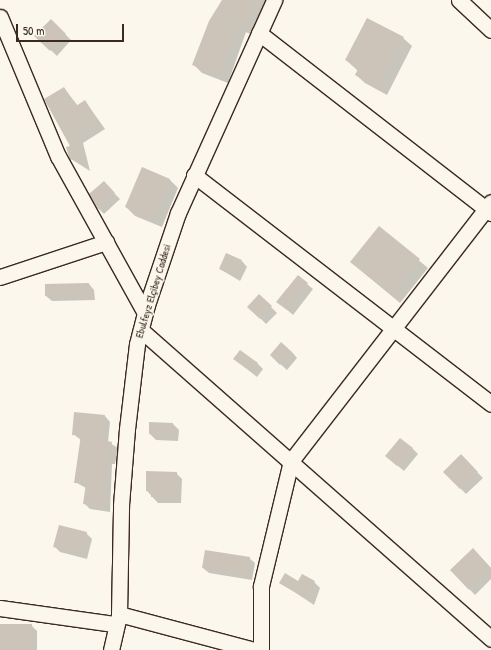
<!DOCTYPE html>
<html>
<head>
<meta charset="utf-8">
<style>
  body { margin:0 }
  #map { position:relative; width:491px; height:650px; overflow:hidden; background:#fbf7ec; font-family:"Patrick Hand",sans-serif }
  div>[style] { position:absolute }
  .shadow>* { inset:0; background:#0003 }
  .building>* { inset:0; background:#ccc4b9 }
  .roads { filter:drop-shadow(1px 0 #3b2a1e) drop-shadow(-1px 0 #3b2a1e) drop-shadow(0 1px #3b2a1e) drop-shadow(0 -1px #3b2a1e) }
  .minor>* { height:15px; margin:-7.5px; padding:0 7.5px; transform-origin:7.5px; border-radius:7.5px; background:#fbf7ec }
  span { translate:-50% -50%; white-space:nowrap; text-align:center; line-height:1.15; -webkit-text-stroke:3px #fbf7ec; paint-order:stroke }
  .street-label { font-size:11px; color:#3b2a1e }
  .scale { position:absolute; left:16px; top:24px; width:108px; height:18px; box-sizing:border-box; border:2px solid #3b2a1e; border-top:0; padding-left:5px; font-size:12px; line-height:14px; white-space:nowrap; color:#3b2a1e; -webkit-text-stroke:3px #fbf7ec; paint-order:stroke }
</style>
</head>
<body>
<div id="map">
  <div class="shadow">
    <div style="clip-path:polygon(223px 0,270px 0,252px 35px,246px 32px,228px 83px,202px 73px,194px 65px)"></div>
    <div style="clip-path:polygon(51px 20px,71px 40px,57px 56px,36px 36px)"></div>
    <div style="clip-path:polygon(403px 38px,412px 46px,387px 95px,365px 83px,356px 75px,358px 71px,346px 60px)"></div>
    <div style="clip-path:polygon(64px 88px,78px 106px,85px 101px,105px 129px,83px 143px,90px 171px,71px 159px)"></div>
    <div style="clip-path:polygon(143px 168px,170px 180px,178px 188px,162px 227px,135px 216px,126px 207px)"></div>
    <div style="clip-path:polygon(104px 183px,120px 199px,104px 214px,98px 208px)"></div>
    <div style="clip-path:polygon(379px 227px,428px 268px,400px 303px,351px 262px)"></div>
    <div style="clip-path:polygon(242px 261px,247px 267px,240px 281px,220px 269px)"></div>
    <div style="clip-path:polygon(89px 284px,94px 290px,95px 300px,52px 301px,46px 296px)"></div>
    <div style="clip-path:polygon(307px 284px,313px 289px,293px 315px,278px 302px)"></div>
    <div style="clip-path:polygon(271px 307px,277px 313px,266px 324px,254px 312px)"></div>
    <div style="clip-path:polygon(292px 352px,297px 358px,287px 370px,277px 361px)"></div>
    <div style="clip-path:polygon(235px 359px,257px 363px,263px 369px,257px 377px)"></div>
    <div style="clip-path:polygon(105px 416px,110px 422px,108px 442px,118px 448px,115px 464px,112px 464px,110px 512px,90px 509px,84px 503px,86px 488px,75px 482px,81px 440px,73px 434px)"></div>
    <div style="clip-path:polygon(173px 424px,179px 430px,178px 441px,156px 440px,150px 434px)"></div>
    <div style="clip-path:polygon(412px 448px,418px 454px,404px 471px,386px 456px)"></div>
    <div style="clip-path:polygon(461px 456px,483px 478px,466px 494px,444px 472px)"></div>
    <div style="clip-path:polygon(176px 473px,182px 479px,181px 503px,158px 503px,147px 491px)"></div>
    <div style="clip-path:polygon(86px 533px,92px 539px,87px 559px,60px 552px,54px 546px)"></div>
    <div style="clip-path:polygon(473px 550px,491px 568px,491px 579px,475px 595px,451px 570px)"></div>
    <div style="clip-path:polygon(249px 558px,255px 563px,252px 580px,209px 573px,203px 568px)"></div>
    <div style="clip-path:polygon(314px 582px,320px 588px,314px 605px,281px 583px)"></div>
    <div style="clip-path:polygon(0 625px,31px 625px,37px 631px,37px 650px,0 650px)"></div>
  </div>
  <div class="building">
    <div style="clip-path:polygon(222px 0,257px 0,243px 27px,238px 24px,219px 75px,192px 65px,209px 21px)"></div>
    <div style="clip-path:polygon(367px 18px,404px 37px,378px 87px,355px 75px,359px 67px,345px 60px)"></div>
    <div style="clip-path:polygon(51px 19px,66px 34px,50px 51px,34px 36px)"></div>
    <div style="clip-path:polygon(64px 87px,76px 106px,85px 100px,98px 121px,76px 134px,84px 162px,81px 164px,77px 158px,70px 160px,66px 147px,70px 146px,44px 99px)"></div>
    <div style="clip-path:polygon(142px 167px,170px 179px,153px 219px,125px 207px)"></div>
    <div style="clip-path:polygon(104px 181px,115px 193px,98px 209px,89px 194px)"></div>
    <div style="clip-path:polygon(379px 226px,420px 259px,391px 295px,350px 262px)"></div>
    <div style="clip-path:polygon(226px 253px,242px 260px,235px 276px,219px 269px)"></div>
    <div style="clip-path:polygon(298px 275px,308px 283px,287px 310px,276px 302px)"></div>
    <div style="clip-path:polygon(89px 283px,89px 295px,45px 296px,45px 284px)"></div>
    <div style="clip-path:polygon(259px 294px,272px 306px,260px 319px,247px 307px)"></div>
    <div style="clip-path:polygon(281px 342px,292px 352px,280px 365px,270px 355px)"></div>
    <div style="clip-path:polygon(240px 350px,258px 363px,251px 372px,233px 359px)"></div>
    <div style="clip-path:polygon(74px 412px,105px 415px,103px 440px,112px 442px,110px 459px,107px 459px,104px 507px,83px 504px,86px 483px,74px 483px,81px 435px,72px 435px)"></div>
    <div style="clip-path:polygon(149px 422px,173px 423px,173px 435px,149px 434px)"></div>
    <div style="clip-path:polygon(400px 438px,413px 448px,397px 466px,385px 456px)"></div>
    <div style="clip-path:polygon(461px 454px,478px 472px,460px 489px,443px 472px)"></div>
    <div style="clip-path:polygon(146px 471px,177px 472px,176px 498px,151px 497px,151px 491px,146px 491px)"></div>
    <div style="clip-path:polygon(59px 525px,87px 532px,81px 554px,53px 547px)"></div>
    <div style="clip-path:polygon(473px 548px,491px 568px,469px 590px,450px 570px)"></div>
    <div style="clip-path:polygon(205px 550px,250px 557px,247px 575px,202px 568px)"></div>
    <div style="clip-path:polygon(285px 573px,298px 581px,302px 574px,315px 581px,308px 600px,279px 583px)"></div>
    <div style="clip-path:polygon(0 624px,32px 624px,31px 650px,0 650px)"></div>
  </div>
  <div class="roads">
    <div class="minor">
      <div style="left:459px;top:0;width:44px;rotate:43.2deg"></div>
      <div style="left:0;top:17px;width:151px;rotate:67.4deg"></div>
      <div style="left:58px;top:156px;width:179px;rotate:61deg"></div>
      <div style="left:259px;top:33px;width:294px;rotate:37.8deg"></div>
      <div style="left:194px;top:175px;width:375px;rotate:37.6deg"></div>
      <div style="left:0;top:277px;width:112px;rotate:-18.3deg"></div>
      <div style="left:141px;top:330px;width:467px;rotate:41.4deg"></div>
      <div style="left:0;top:608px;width:115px;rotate:8deg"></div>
      <div style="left:119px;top:614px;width:140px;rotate:14.9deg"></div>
      <div style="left:111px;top:650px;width:37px;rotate:-77deg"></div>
      <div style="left:119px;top:614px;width:109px;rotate:-88.9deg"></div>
      <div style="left:121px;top:505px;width:76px;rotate:-85.5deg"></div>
      <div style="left:127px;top:429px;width:86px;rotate:-83.3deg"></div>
      <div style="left:137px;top:344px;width:40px;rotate:-75.6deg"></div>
      <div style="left:147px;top:305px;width:97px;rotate:-71.4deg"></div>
      <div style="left:178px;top:213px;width:234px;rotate:-65.7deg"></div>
      <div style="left:261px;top:650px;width:64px;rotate:-90deg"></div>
      <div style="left:261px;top:586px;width:129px;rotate:-76.5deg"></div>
      <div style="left:291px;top:461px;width:327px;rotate:-52.3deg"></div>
    </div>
  </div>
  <div class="street-label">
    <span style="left:153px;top:291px;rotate:-73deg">Ebulfeyz Elçibey Caddesi</span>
  </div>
  <div class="scale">50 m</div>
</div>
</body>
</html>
